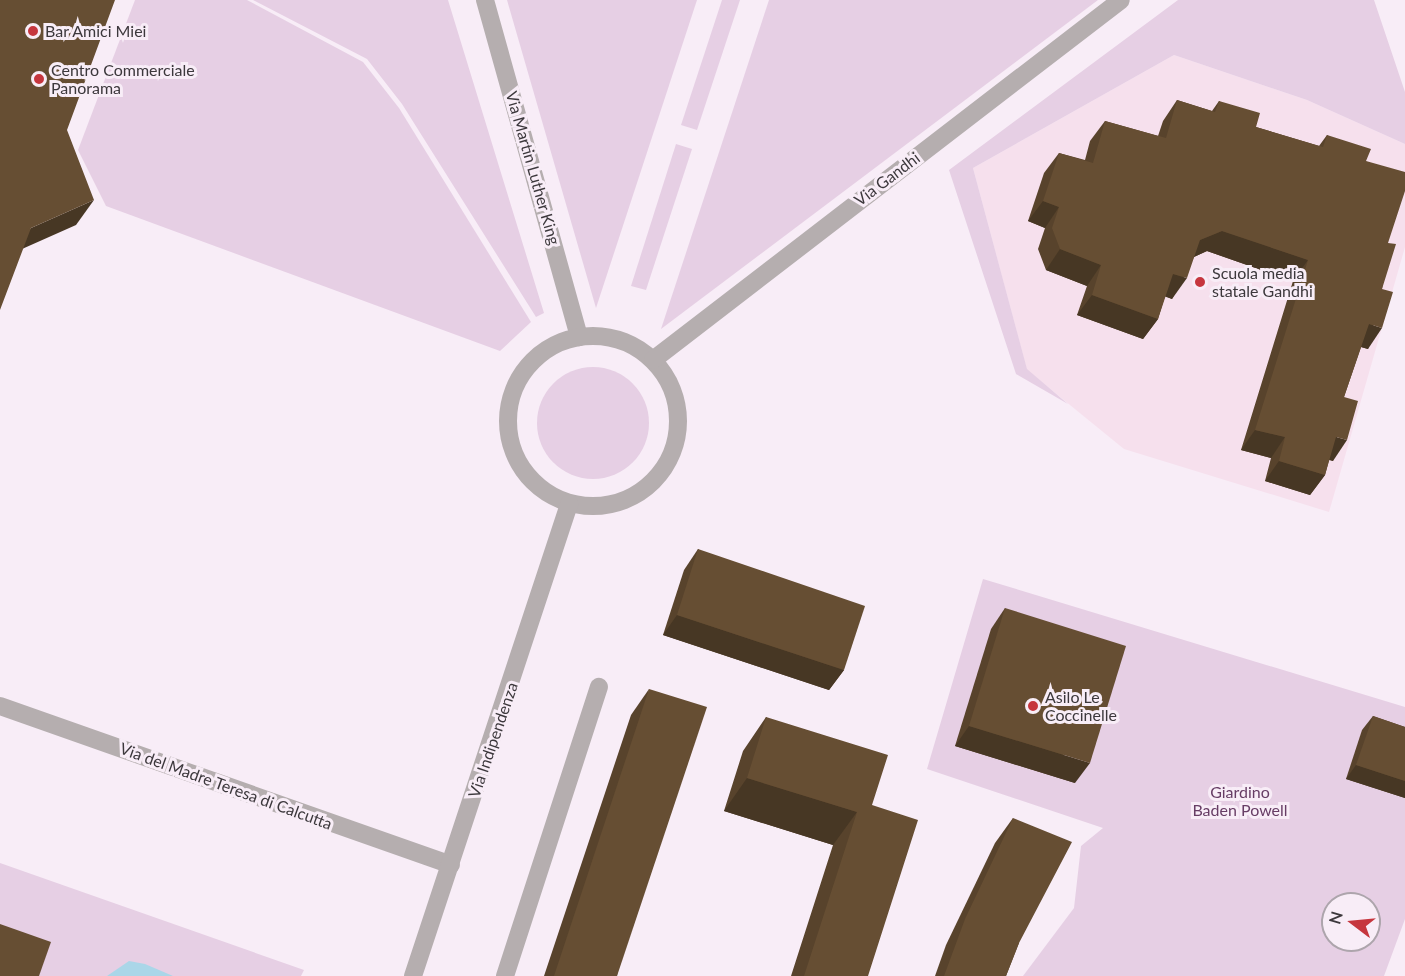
<!DOCTYPE html>
<html>
<head>
<meta charset="utf-8">
<style>
  body { margin:0 }
  #map { position:relative; width:1405px; height:976px; overflow:hidden; background:#f8edf7; font-family:Lato,sans-serif }
  div>[style] { position:absolute }
  .education>* { inset:0; background:#f6e0ed }
  .green>* { inset:0; background:#e6cfe4 }
  .round { border-radius:50% }
  .water>* { inset:0; background:#aad6e8 }
  .minor>* { height:18px; margin:-9px; padding:0 9px; transform-origin:9px; border-radius:9px; background:#b5aeaf }
  .minor>.ring { margin:-9px; padding:0; box-sizing:content-box; background:none; border:18px solid #b5aeaf; border-radius:50% }
  .wall>* { inset:0; background:#58432c }
  .shaded-wall>* { inset:0; background:#473724 }
  .building>* { inset:0; background:#664e33 }
  .dots>* { width:16px; height:16px; translate:-50% -50%; box-sizing:border-box; border:3px solid #f8edf7; border-radius:50% }
  span { translate:-50% -50%; white-space:nowrap; text-align:center; line-height:1.15; -webkit-text-stroke:6px #f8edf7; paint-order:stroke }
  .poi-label { font-size:16px; color:#3c383c }
  .left { translate:0 -50%; text-align:left }
  .street-label { font-size:16px; color:#3c383c }
  .park-label { font-size:16px; color:#673d65 }
  .north { position:absolute; left:1321px; top:892px; width:60px; height:60px; box-sizing:border-box; background:#f8edf7; border:2px solid #ada5ac; border-radius:50%; rotate:286deg; font-size:16px; font-weight:700; line-height:24px; text-align:center; color:#3c383c }
  .north::after { content:''; display:block; margin:auto; width:21px; height:27px; background:#c6363e; clip-path:polygon(50% 0,100% 100%,50% 72%,0 100%) }
</style>
</head>
<body>
<div id="map">
  <div class="education">
    <div style="clip-path:polygon(1174px 55px,1307px 100px,1405px 144px,1405px 247px,1329px 512px,1124px 449px,1027px 370px,973px 168px)"></div>
  </div>
  <div class="green">
    <div style="clip-path:polygon(135px 0,247px 0,363px 62px,399px 108px,531px 322px,500px 351px,106px 206px,78px 150px)"></div>
    <div style="clip-path:polygon(253px 0,448px 0,544px 313px,536px 317px,402px 104px,367px 59px)"></div>
    <div style="clip-path:polygon(507px 0,697px 0,596px 308px)"></div>
    <div style="clip-path:polygon(722px 0,740px 0,697px 130px,681px 125px)"></div>
    <div style="clip-path:polygon(769px 0,1098px 0,661px 329px)"></div>
    <div style="clip-path:polygon(1178px 0,1374px 0,1405px 92px,1405px 144px,1307px 100px,1174px 55px,973px 168px,1027px 369px,1068px 404px,1016px 374px,949px 170px)"></div>
    <div style="clip-path:polygon(676px 144px,692px 149px,646px 290px,631px 286px)"></div>
    <div class="round" style="left:537px;top:367px;width:112px;height:112px"></div>
    <div style="clip-path:polygon(evenodd,983px 579px,1405px 707px,1405px 919px,1384px 976px,1023px 976px,1074px 908px,1081px 846px,1103px 828px,927px 769px,983px 579px,1333px 904px,1369px 904px,1369px 940px,1333px 940px,1333px 904px)"></div>
    <div style="clip-path:polygon(0 863px,304px 970px,301px 976px,0 976px)"></div>
  </div>
  <div class="water">
    <div style="clip-path:polygon(129px 961px,145px 964px,173px 976px,107px 976px)"></div>
  </div>
  <div class="minor">
    <div style="left:485px;top:0;width:350px;rotate:74.4deg"></div>
    <div class="ring" style="left:508px;top:336px;width:152px;height:152px"></div>
    <div style="left:653px;top:360px;width:590px;rotate:-37.57deg"></div>
    <div style="left:0;top:706px;width:478px;rotate:19.4deg"></div>
    <div style="left:413px;top:976px;width:498px;rotate:-71.7deg"></div>
    <div style="left:505px;top:976px;width:304px;rotate:-72deg"></div>
  </div>
  <div class="wall">
    <div style="clip-path:polygon(1177px 100px,1212px 111px,1219px 101px,1256px 127px,1319px 146px,1327px 135px,1366px 161px,1388px 243px,1382px 289px,1368px 349px,1361px 347px,1344px 397px,1333px 461px,1329px 460px,1325px 475px,1310px 495px,1265px 481px,1271px 458px,1241px 450px,1293px 281px,1207px 251px,1194px 257px,1172px 299px,1165px 296px,1158px 319px,1143px 339px,1077px 315px,1087px 286px,1046px 270px,1038px 249px,1045px 228px,1028px 221px,1044px 173px,1059px 153px,1085px 160px,1090px 141px,1105px 121px,1158px 136px,1163px 121px)"></div>
    <div style="clip-path:polygon(698px 549px,844px 670px,829px 690px,663px 635px,684px 570px)"></div>
    <div style="clip-path:polygon(1005px 608px,1075px 783px,955px 746px,991px 629px)"></div>
    <div style="clip-path:polygon(649px 689px,617px 976px,544px 976px,631px 715px)"></div>
    <div style="clip-path:polygon(1373px 716px,1405px 727px,1405px 798px,1346px 779px,1362px 730px)"></div>
    <div style="clip-path:polygon(766px 717px,872px 805px,868px 976px,791px 976px,833px 845px,724px 811px,743px 751px)"></div>
    <div style="clip-path:polygon(1013px 818px,1019px 943px,1006px 976px,935px 976px,946px 945px,995px 843px)"></div>
  </div>
  <div class="shaded-wall">
    <div style="clip-path:polygon(94px 200px,76px 225px,13px 253px,31px 228px)"></div>
    <div style="clip-path:polygon(1043px 201px,1059px 207px,1045px 228px,1028px 221px)"></div>
    <div style="clip-path:polygon(1222px 231px,1308px 260px,1293px 281px,1207px 251px,1185px 261px,1200px 240px)"></div>
    <div style="clip-path:polygon(1060px 249px,1101px 265px,1087px 286px,1046px 270px)"></div>
    <div style="clip-path:polygon(1173px 274px,1187px 278px,1172px 299px,1158px 294px)"></div>
    <div style="clip-path:polygon(1092px 295px,1158px 319px,1143px 339px,1077px 315px)"></div>
    <div style="clip-path:polygon(1369px 324px,1382px 328px,1368px 349px,1354px 345px)"></div>
    <div style="clip-path:polygon(1255px 430px,1285px 437px,1271px 458px,1241px 450px)"></div>
    <div style="clip-path:polygon(1336px 437px,1347px 440px,1333px 461px,1322px 457px)"></div>
    <div style="clip-path:polygon(1279px 461px,1325px 475px,1310px 495px,1265px 481px)"></div>
    <div style="clip-path:polygon(677px 615px,844px 670px,829px 690px,663px 635px)"></div>
    <div style="clip-path:polygon(969px 726px,1090px 763px,1075px 783px,955px 746px)"></div>
    <div style="clip-path:polygon(1356px 765px,1405px 781px,1405px 798px,1346px 779px)"></div>
    <div style="clip-path:polygon(747px 778px,857px 812px,833px 845px,724px 811px)"></div>
  </div>
  <div class="building">
    <div style="clip-path:polygon(0 0,115px 0,67px 130px,94px 200px,31px 228px,0 310px)"></div>
    <div style="clip-path:polygon(1177px 100px,1215px 112px,1219px 101px,1260px 113px,1256px 127px,1323px 147px,1327px 135px,1371px 149px,1366px 161px,1405px 172px,1405px 191px,1388px 243px,1396px 244px,1382px 289px,1393px 292px,1382px 328px,1369px 324px,1344px 397px,1358px 401px,1347px 440px,1336px 437px,1325px 475px,1279px 461px,1285px 437px,1255px 430px,1308px 260px,1222px 231px,1200px 240px,1187px 278px,1173px 274px,1158px 319px,1092px 295px,1101px 265px,1060px 249px,1052px 228px,1059px 207px,1043px 201px,1059px 153px,1093px 163px,1105px 121px,1166px 138px)"></div>
    <div style="clip-path:polygon(698px 549px,865px 606px,844px 670px,677px 615px)"></div>
    <div style="clip-path:polygon(1005px 608px,1126px 646px,1090px 763px,969px 726px)"></div>
    <div style="clip-path:polygon(649px 689px,707px 707px,617px 976px,554px 976px)"></div>
    <div style="clip-path:polygon(1373px 716px,1405px 727px,1405px 781px,1356px 765px)"></div>
    <div style="clip-path:polygon(766px 717px,888px 755px,872px 805px,918px 820px,868px 976px,804px 976px,857px 812px,747px 778px)"></div>
    <div style="clip-path:polygon(1013px 818px,1072px 842px,1019px 943px,1006px 976px,944px 976px,965px 919px)"></div>
    <div style="clip-path:polygon(0 924px,51px 942px,39px 976px,0 976px)"></div>
  </div>
  <div class="dots">
    <div style="left:33px;top:31px;background:#c6363e"></div>
    <div style="left:39px;top:79px;background:#c6363e"></div>
    <div style="left:1200px;top:282px;background:#c6363e"></div>
    <div style="left:1033px;top:706px;background:#c6363e"></div>
  </div>
  <div class="poi-label">
    <span class="left" style="left:45px;top:31px">Bar Amici Miei</span>
    <span class="left" style="left:51px;top:79px">Centro Commerciale<br>Panorama</span>
    <span class="left" style="left:1212px;top:282px">Scuola media<br>statale Gandhi</span>
    <span class="left" style="left:1045px;top:706px">Asilo Le<br>Coccinelle</span>
  </div>
  <div class="street-label">
    <span style="left:533px;top:168px;rotate:74deg">Via Martin Luther King</span>
    <span style="left:887px;top:179px;rotate:-37deg">Via Gandhi</span>
    <span style="left:493px;top:740px;rotate:-71deg">Via Indipendenza</span>
    <span style="left:226px;top:786px;rotate:20deg">Via del Madre Teresa di Calcutta</span>
  </div>
  <div class="park-label">
    <span style="left:1240px;top:801px">Giardino<br>Baden Powell</span>
  </div>
  <div class="north">N</div>
</div>
</body>
</html>
